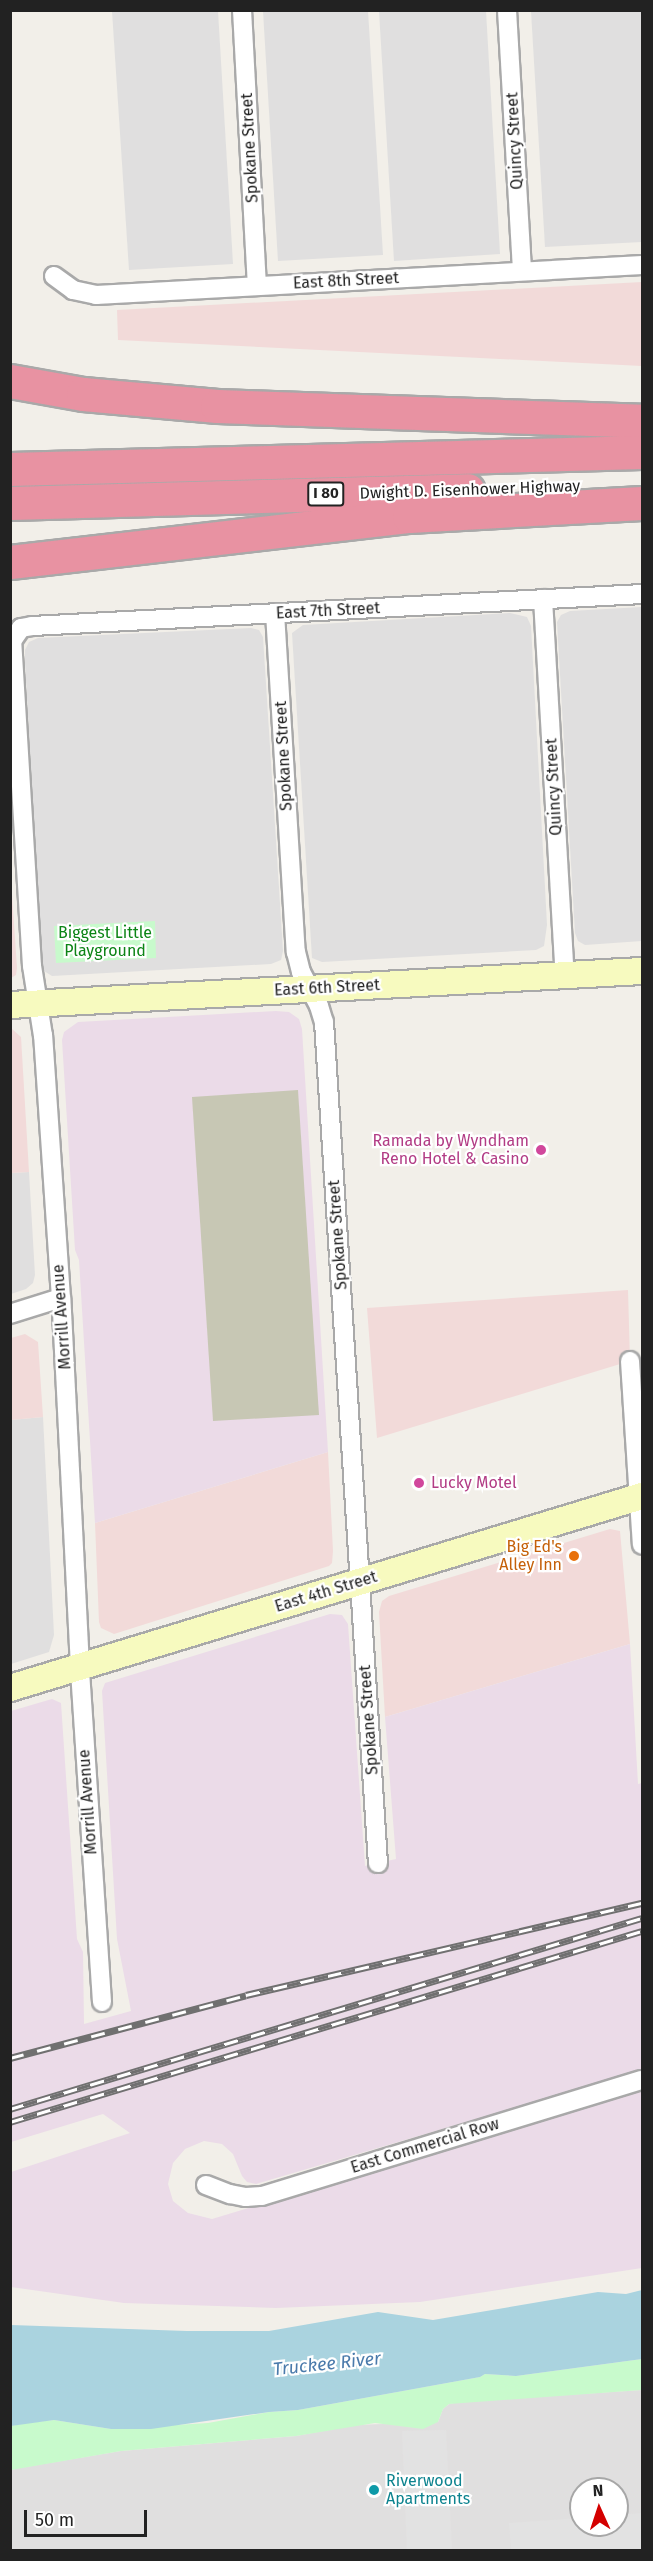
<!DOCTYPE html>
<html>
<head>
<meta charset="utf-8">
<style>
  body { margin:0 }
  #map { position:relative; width:653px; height:2561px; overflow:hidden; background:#f2efe9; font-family:"Fira Sans",sans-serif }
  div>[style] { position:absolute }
  .residential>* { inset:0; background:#e0dfdf }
  .commercial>* { inset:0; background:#f2dad9 }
  .industrial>* { inset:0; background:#ebdbe8 }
  .construction>* { inset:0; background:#c7c7b4 }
  .park>* { inset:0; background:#c8facc }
  .parking>* { inset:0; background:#e2e2e2 }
  .water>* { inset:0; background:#aad3df }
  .roads { filter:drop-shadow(2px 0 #a9a9a9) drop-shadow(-2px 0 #a9a9a9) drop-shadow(0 2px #a9a9a9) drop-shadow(0 -2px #a9a9a9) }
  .street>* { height:18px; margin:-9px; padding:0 9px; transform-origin:9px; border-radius:9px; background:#fff }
  .secondary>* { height:26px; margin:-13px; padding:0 13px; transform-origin:13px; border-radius:13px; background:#f7fabf }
  .highway>* { height:33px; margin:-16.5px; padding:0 16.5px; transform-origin:16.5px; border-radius:16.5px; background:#e892a2 }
  .rail>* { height:7px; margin-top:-3.5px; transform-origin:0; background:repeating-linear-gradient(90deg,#fff 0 14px,#707070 0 28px); box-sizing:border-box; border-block:2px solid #707070 }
  .dots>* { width:16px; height:16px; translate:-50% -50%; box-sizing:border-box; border:3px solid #fff; border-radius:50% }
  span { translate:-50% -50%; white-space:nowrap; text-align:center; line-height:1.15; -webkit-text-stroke:4.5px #fff; paint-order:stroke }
  .shield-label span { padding:2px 4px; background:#fff; border:2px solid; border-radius:4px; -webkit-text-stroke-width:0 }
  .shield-label { font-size:15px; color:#222; font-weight:700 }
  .street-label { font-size:16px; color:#222 }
  .park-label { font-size:16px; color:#0c8416 }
  .hotel-label { font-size:16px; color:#b23c85 }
  .right { translate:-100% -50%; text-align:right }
  .left { translate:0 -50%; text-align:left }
  .food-label { font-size:16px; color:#c56008 }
  .culture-label { font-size:16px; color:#0d838f }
  .water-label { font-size:18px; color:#4a7aab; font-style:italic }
  .frame { position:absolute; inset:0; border:12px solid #222; pointer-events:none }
  .north { position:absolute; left:569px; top:2477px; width:60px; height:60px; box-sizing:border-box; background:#fff; border:2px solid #a7a7a7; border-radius:50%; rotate:357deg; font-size:16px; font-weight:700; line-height:24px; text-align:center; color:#222 }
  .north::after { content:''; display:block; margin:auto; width:21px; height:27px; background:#d40000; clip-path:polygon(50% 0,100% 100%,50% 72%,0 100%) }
  .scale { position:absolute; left:24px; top:2510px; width:123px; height:27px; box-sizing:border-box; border:3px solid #222; border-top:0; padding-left:8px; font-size:18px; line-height:21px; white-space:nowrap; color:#222; -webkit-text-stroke:4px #fff; paint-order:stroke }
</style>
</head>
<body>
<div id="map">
  <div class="residential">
    <div style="clip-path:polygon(112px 11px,218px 11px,233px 264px,129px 270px)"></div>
    <div style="clip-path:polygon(263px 11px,368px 11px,383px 255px,278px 261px)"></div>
    <div style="clip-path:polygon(379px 11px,486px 11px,500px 254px,394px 261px)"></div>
    <div style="clip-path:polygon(531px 11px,642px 11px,642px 242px,545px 247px)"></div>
    <div style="clip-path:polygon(642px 607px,642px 941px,585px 945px,578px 941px,575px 933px,557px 622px,561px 615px,570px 611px)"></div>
    <div style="clip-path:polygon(510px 613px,527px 617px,531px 626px,547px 925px,544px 946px,536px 950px,322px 962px,312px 958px,292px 633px,303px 625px)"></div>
    <div style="clip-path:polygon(251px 628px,259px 630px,263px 637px,283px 951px,281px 960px,271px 964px,52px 976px,44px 971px,42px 964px,25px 663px,25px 650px,29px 642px,38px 638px)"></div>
    <div style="clip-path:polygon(11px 1168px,11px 1173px,29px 1172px,35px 1275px,33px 1283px,26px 1289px,11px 1294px)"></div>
    <div style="clip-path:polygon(43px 1417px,54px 1635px,49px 1652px,11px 1664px,11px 1420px)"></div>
    <div style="clip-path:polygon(evenodd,642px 2390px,642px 2550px,11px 2550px,11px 2470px,19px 2468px,121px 2451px,296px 2436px,355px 2425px,438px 2422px,443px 2409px,449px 2404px,460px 2402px,642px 2390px,581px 2489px,617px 2489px,617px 2525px,581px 2525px,581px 2489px)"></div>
  </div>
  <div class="commercial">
    <div style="clip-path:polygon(642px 282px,642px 366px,118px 340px,117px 310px)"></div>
    <div style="clip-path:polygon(10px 865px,17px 968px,16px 975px,11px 978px)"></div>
    <div style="clip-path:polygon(11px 1028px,21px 1037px,29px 1172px,11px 1173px)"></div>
    <div style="clip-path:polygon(628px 1290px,630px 1361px,377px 1438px,367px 1308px)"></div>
    <div style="clip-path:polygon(25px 1334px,38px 1342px,43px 1417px,11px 1420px,11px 1338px)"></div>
    <div style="clip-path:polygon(328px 1452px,333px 1551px,332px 1563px,329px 1566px,114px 1634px,101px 1628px,99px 1622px,95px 1523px)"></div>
    <div style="clip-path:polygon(610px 1529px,620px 1531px,630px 1644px,385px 1717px,379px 1612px,382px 1601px,389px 1596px)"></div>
  </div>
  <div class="industrial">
    <div style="clip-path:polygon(276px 1011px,289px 1012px,299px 1019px,302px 1029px,328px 1452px,95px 1523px,79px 1260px,75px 1250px,62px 1040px,64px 1032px,78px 1022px)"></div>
    <div style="clip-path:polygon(330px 1614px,342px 1615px,348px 1624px,365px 1866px,396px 1859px,385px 1717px,630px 1644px,638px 1784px,642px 1783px,642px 2070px,256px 2184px,247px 2182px,242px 2176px,233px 2154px,222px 2144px,204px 2141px,185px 2149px,173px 2163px,168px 2184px,173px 2201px,188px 2213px,212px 2219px,642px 2089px,642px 2268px,420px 2302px,276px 2308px,124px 2303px,11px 2287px,11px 2172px,130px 2133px,103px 2114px,11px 2142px,11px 1711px,52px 1699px,61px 1703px,77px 1939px,83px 1952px,84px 2024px,131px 2011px,117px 1939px,102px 1691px,105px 1683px)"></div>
  </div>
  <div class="construction">
    <div style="clip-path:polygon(298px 1090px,319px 1415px,213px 1421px,192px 1097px)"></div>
  </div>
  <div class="park">
    <div style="clip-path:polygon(155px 921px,156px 958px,56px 963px,54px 926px)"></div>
    <div style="clip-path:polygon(642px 2359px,642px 2390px,449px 2404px,443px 2409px,438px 2422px,423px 2429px,375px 2423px,296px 2436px,121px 2451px,11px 2470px,11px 2426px,27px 2423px,54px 2420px,111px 2429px,208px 2423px,269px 2412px,298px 2410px,480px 2377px,485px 2374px,516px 2376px)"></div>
  </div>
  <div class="parking">
    <div style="clip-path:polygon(446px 2430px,452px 2550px,407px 2550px,402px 2431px)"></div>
    <div style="clip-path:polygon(642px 2513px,642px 2550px,511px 2550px,509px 2523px,581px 2518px,581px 2525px,617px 2525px,617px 2515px)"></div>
  </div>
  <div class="water">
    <div style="clip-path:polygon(642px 2290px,642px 2359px,516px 2376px,485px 2374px,480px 2377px,298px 2410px,269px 2412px,151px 2429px,111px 2429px,54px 2420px,11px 2426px,11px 2325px,187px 2331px,269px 2331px,378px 2312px,433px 2320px,598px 2292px,626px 2294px)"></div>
  </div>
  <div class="roads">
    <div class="street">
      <div style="left:242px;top:10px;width:275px;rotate:86.9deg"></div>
      <div style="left:507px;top:10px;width:261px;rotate:86.7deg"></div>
      <div style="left:54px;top:276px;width:24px;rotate:36deg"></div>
      <div style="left:73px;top:290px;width:24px;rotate:12deg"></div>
      <div style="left:96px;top:295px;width:547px;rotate:-3.14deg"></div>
      <div style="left:543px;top:599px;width:377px;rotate:86.7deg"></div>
      <div style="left:275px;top:613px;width:340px;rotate:86.5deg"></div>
      <div style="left:296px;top:952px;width:21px;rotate:76deg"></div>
      <div style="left:301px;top:972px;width:38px;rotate:62deg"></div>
      <div style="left:319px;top:1006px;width:17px;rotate:73deg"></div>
      <div style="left:324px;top:1022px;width:843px;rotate:86.33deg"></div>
      <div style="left:10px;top:1314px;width:53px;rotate:-17.4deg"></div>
      <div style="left:630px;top:1361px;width:184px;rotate:86.3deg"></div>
      <div style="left:102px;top:2002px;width:336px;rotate:-93.8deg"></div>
      <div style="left:80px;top:1667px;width:369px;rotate:-92.9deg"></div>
      <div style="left:61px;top:1298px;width:263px;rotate:-93.9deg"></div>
      <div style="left:43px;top:1036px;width:71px;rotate:-98.9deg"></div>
      <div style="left:32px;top:966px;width:326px;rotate:-93.5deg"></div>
      <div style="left:12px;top:641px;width:16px;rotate:-55deg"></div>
      <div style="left:21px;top:628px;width:11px;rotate:-10deg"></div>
      <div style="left:32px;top:626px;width:611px;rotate:-3deg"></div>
      <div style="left:206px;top:2185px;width:26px;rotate:21deg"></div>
      <div style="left:230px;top:2194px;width:16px;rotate:11deg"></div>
      <div style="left:246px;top:2197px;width:16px;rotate:-4deg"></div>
      <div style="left:262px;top:2196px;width:397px;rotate:-17deg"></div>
    </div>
    <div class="secondary">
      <div style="left:10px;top:1005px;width:633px;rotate:-3.08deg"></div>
      <div style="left:10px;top:1688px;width:661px;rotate:-16.9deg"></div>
    </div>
    <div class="highway">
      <div style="left:10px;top:381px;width:74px;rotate:10.1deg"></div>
      <div style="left:83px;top:394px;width:135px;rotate:5.1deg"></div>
      <div style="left:217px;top:406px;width:425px;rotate:2deg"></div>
      <div style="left:10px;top:469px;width:632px;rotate:-1.54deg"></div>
      <div style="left:10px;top:503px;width:458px;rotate:-1.6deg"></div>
      <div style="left:10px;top:562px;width:402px;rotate:-6.6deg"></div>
      <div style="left:409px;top:516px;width:233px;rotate:-3.2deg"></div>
    </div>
  </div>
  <div class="rail">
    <div style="left:10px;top:2058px;width:244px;rotate:-14.9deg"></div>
    <div style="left:246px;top:1995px;width:407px;rotate:-13.1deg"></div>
    <div style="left:10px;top:2109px;width:660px;rotate:-16.82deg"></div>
    <div style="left:10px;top:2122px;width:660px;rotate:-16.82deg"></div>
  </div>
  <div class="dots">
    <div style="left:541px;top:1150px;background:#d1479c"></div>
    <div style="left:419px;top:1483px;background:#d1479c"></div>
    <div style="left:574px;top:1556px;background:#e8710a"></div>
    <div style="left:374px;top:2490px;background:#0f9aa8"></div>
  </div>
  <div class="shield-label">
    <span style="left:326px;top:494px">I 80</span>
  </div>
  <div class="street-label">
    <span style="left:515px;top:141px;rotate:-93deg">Quincy Street</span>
    <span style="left:250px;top:148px;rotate:-93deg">Spokane Street</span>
    <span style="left:346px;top:281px;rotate:-3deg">East 8th Street</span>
    <span style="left:470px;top:490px;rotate:-2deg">Dwight D. Eisenhower Highway</span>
    <span style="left:328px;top:611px;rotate:-3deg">East 7th Street</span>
    <span style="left:284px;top:756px;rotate:-93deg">Spokane Street</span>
    <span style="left:554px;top:787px;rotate:-93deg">Quincy Street</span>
    <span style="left:327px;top:988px;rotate:-3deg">East 6th Street</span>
    <span style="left:338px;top:1235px;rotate:-94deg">Spokane Street</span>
    <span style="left:62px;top:1317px;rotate:-94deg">Morrill Avenue</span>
    <span style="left:326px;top:1592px;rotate:-17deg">East 4th Street</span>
    <span style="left:369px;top:1720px;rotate:-94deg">Spokane Street</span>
    <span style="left:88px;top:1802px;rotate:-94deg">Morrill Avenue</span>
    <span style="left:425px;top:2146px;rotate:-17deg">East Commercial Row</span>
  </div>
  <div class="park-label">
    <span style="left:105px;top:942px">Biggest Little<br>Playground</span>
  </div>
  <div class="hotel-label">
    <span class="right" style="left:529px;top:1150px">Ramada by Wyndham<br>Reno Hotel &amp; Casino</span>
    <span class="left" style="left:431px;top:1483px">Lucky Motel</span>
  </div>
  <div class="food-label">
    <span class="right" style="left:562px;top:1556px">Big Ed's<br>Alley Inn</span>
  </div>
  <div class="culture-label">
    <span class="left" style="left:386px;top:2490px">Riverwood<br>Apartments</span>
  </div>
  <div class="water-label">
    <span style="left:327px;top:2364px;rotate:-6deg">Truckee River</span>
  </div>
  <div class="frame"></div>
  <div class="north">N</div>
  <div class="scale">50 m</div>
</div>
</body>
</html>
